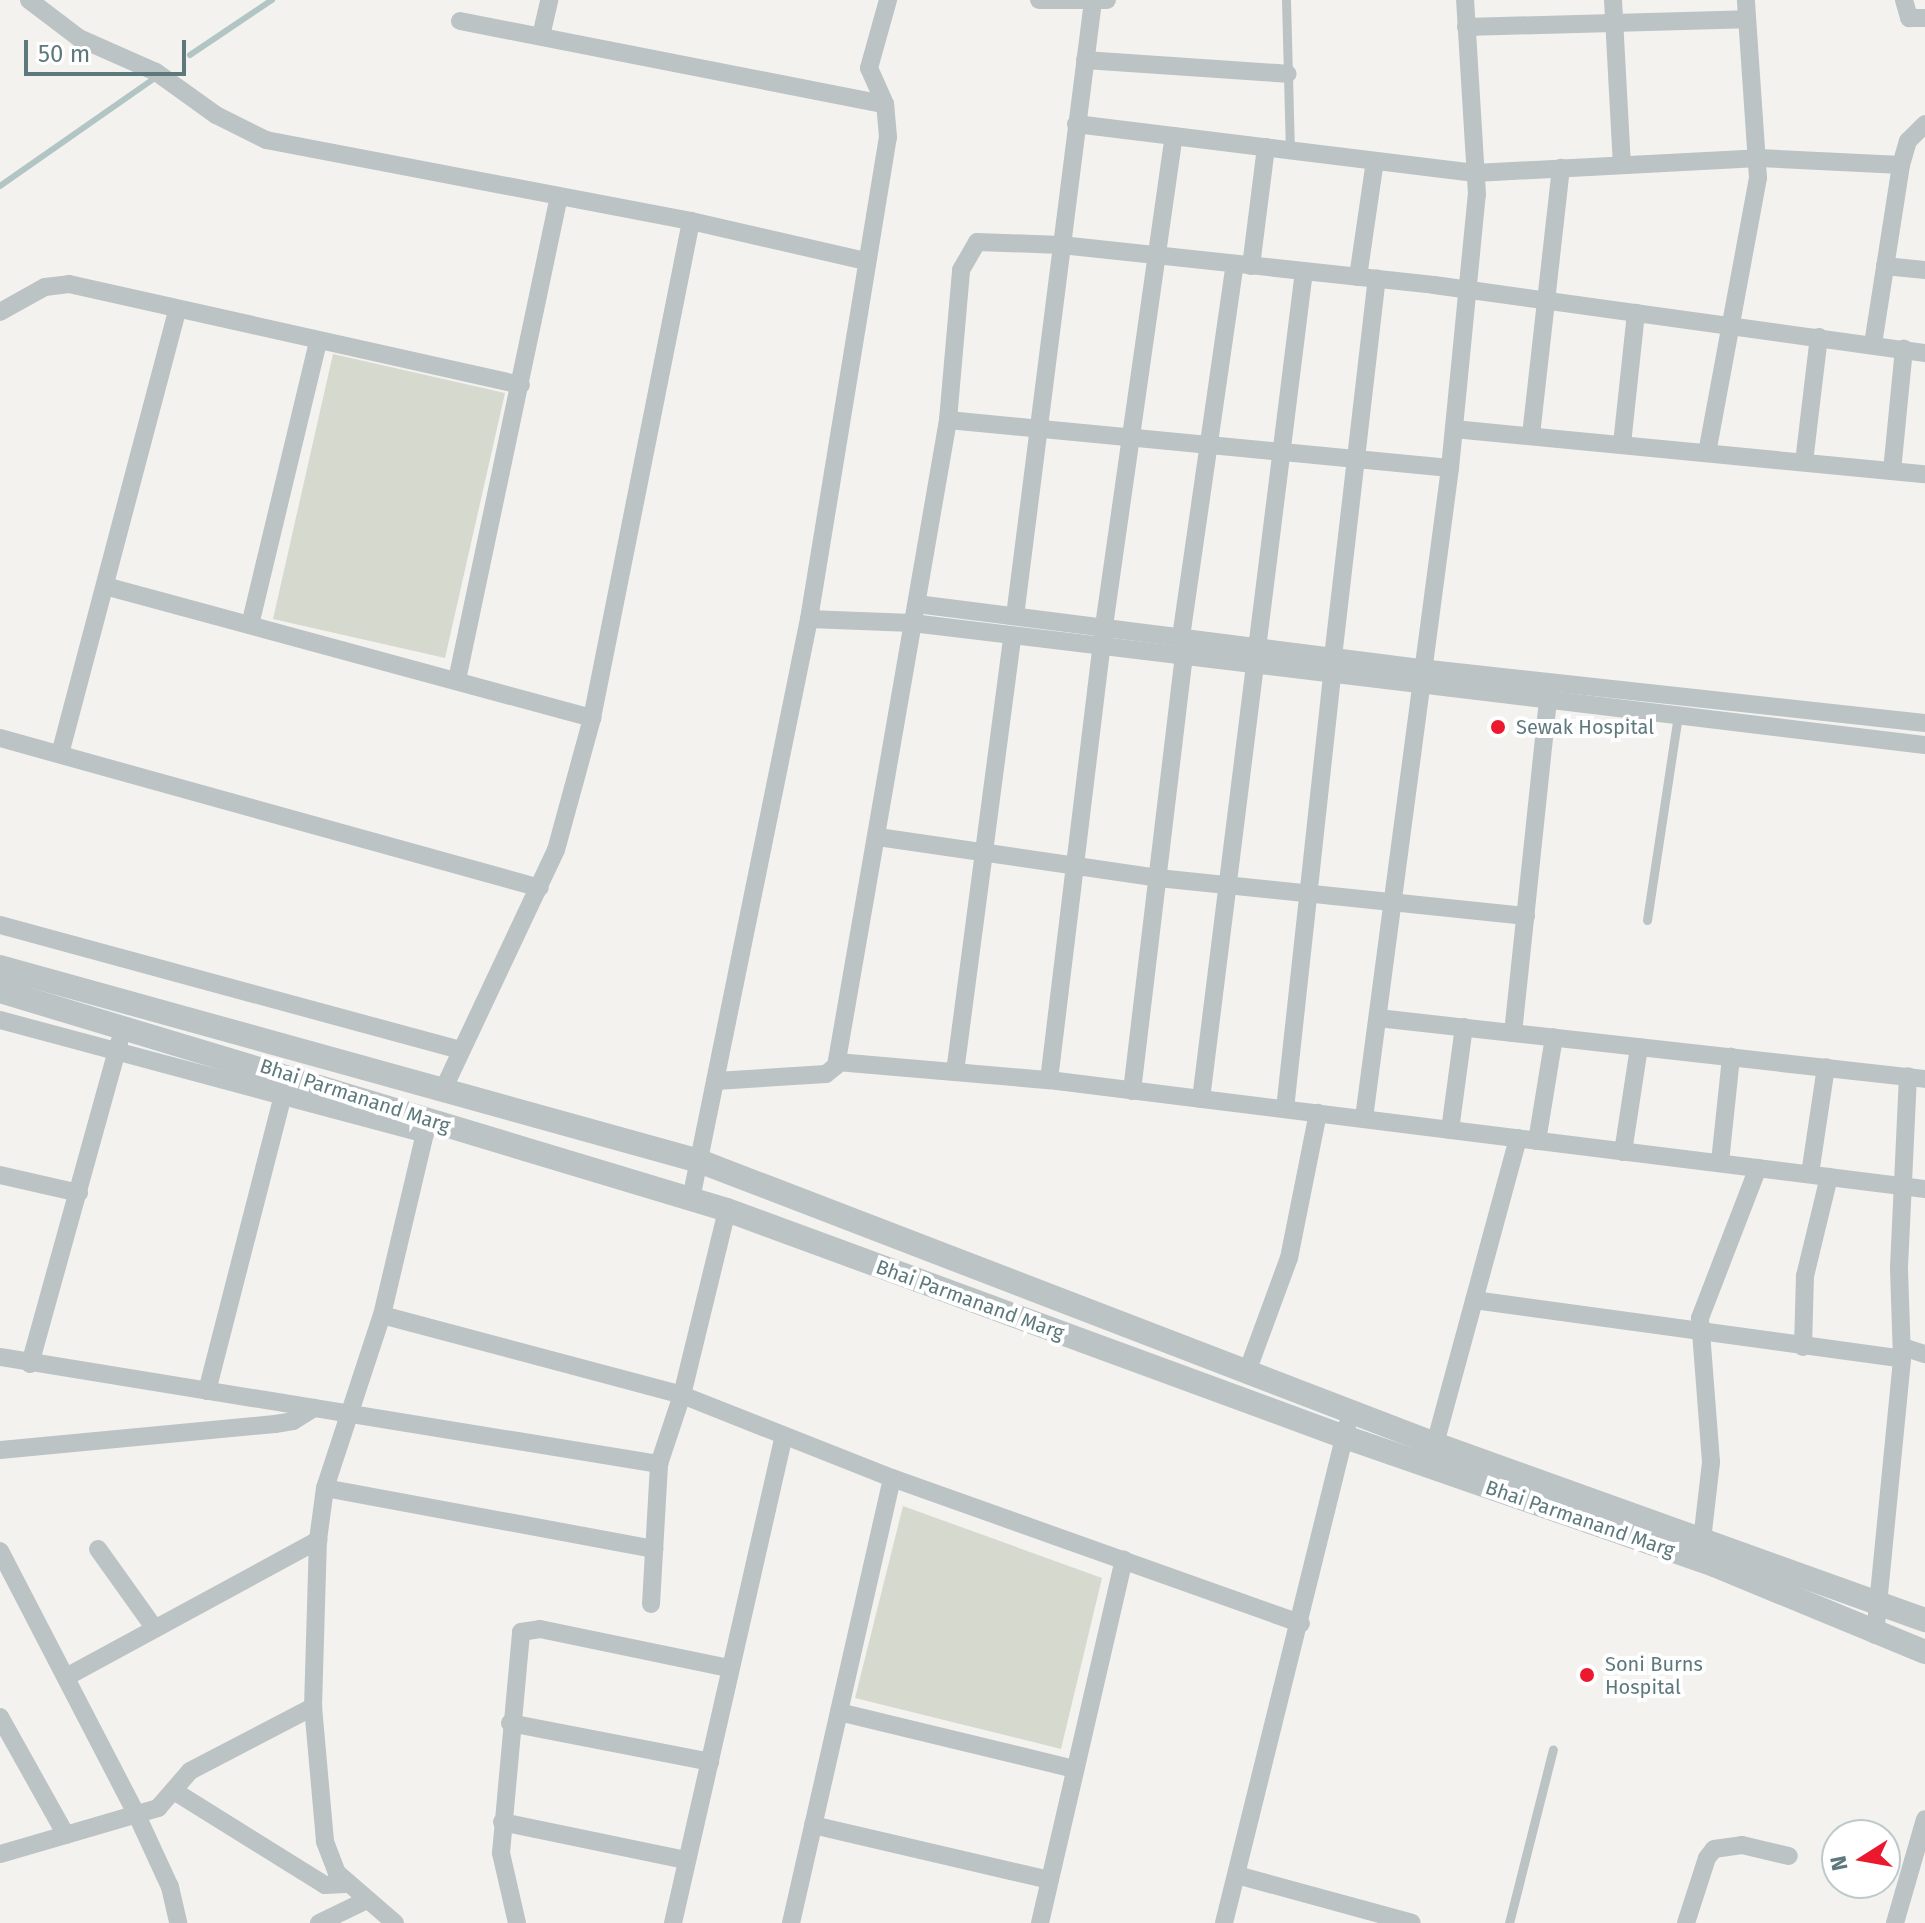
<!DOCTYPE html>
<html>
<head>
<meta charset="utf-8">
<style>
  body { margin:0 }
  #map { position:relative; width:1925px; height:1923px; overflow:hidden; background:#f4f2ef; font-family:"Fira Sans",sans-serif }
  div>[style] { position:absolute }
  .green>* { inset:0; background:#d6d9ce }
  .stream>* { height:6px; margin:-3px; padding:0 3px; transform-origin:3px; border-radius:3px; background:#b1c6c4 }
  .service>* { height:9px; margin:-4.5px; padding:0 4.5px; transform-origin:4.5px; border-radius:4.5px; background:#bbc3c4 }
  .minor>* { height:18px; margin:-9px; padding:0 9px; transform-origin:9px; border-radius:9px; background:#bbc3c4 }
  .tertiary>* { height:24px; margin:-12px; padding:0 12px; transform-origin:12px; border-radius:12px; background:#bbc3c4 }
  .dots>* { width:22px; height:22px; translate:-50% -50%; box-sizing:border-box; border:4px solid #fff; border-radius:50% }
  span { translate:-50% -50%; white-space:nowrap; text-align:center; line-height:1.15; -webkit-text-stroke:8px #fff; paint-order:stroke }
  .poi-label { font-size:20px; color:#5d797c }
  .left { translate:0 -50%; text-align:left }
  .street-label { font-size:20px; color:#5d797c }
  .north { position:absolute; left:1821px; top:1819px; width:80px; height:80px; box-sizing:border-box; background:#fff; border:2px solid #bec9cb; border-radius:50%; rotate:259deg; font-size:22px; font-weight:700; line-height:32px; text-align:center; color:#5d797c }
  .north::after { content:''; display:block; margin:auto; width:28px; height:36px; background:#eb182e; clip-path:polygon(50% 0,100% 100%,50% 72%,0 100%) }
  .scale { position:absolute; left:24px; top:40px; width:162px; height:36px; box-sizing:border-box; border:4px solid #5d797c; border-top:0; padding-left:10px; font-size:24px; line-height:28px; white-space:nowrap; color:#5d797c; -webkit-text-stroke:6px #fff; paint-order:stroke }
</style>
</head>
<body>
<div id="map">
  <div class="green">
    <div style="clip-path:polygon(333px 354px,505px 393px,445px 658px,273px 619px)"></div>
    <div style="clip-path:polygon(903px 1506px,1102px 1578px,1061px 1749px,855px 1698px)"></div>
  </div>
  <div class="stream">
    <div style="left:190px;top:55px;width:99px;rotate:-33.9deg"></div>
    <div style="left:0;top:186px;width:189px;rotate:-34.9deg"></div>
  </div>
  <div class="service">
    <div style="left:1286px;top:0;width:150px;rotate:88.5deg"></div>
    <div style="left:1647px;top:920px;width:207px;rotate:-81.4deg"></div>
    <div style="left:1509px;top:1923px;width:179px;rotate:-75.8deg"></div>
  </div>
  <div class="minor">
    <div style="left:29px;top:0;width:63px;rotate:37.2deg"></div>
    <div style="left:79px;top:38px;width:84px;rotate:23.8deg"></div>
    <div style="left:156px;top:72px;width:74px;rotate:35.6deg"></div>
    <div style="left:216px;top:115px;width:56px;rotate:26.6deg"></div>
    <div style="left:266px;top:140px;width:433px;rotate:10.8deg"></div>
    <div style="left:691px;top:221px;width:179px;rotate:12.9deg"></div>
    <div style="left:1039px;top:0;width:68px"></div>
    <div style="left:1613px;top:0;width:164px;rotate:86.9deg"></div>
    <div style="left:1904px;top:0;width:19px;rotate:74deg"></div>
    <div style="left:1909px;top:18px;width:16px"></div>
    <div style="left:460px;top:21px;width:433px;rotate:11.1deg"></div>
    <div style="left:1466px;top:27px;width:280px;rotate:-1.6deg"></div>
    <div style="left:541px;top:36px;width:37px;rotate:-77deg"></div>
    <div style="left:1085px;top:60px;width:203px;rotate:3.9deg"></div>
    <div style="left:1076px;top:124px;width:402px;rotate:7deg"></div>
    <div style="left:1475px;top:173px;width:284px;rotate:-3deg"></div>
    <div style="left:1759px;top:158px;width:142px;rotate:2.8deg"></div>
    <div style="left:1251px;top:266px;width:120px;rotate:-82.8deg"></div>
    <div style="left:1885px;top:266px;width:40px;rotate:5.7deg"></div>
    <div style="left:1358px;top:277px;width:117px;rotate:-81.7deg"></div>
    <div style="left:0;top:312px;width:51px;rotate:-29.1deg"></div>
    <div style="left:45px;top:287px;width:24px;rotate:-7deg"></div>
    <div style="left:69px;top:284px;width:463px;rotate:12.6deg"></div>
    <div style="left:1873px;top:344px;width:181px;rotate:-81.1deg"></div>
    <div style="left:1901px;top:165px;width:25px;rotate:-74deg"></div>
    <div style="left:1908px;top:141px;width:24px;rotate:-45deg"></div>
    <div style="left:948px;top:420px;width:504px;rotate:5.46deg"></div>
    <div style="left:1454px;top:429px;width:473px;rotate:5.5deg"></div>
    <div style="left:1531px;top:435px;width:269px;rotate:-83.6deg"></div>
    <div style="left:1622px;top:444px;width:132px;rotate:-83.9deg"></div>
    <div style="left:1707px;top:453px;width:280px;rotate:-79.5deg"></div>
    <div style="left:1758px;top:178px;width:178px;rotate:-93.9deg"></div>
    <div style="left:1804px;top:462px;width:126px;rotate:-83.2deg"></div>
    <div style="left:1892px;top:471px;width:123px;rotate:-84.4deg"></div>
    <div style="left:105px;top:586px;width:505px;rotate:15.17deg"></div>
    <div style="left:917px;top:604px;width:507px;rotate:7.25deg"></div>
    <div style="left:1420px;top:668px;width:508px;rotate:6.22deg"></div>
    <div style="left:1015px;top:616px;width:620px;rotate:-82.77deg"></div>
    <div style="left:809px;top:619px;width:103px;rotate:2.2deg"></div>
    <div style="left:912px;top:623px;width:1020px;rotate:6.87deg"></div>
    <div style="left:250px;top:625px;width:292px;rotate:-76.5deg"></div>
    <div style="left:1181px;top:637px;width:377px;rotate:-81.8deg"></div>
    <div style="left:1333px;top:657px;width:381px;rotate:-83.4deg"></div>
    <div style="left:457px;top:680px;width:494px;rotate:-78.1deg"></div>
    <div style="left:0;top:738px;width:560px;rotate:15.52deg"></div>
    <div style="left:60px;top:754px;width:458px;rotate:-75.2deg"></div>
    <div style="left:878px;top:837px;width:283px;rotate:8.3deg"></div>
    <div style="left:1158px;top:878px;width:370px;rotate:5.9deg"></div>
    <div style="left:0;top:925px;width:476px;rotate:15.2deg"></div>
    <div style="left:1378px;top:1018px;width:550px;rotate:6.36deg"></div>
    <div style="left:0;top:1020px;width:440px;rotate:15deg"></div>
    <div style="left:1513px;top:1033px;width:337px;rotate:-84deg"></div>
    <div style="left:837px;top:1062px;width:213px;rotate:4.9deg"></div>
    <div style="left:1049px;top:1080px;width:883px;rotate:7.09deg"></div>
    <div style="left:955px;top:1072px;width:439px;rotate:-82.5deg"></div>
    <div style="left:1049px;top:1080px;width:457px;rotate:-83.1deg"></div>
    <div style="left:1104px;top:626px;width:495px;rotate:-81.9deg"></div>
    <div style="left:716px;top:1081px;width:110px;rotate:-3.6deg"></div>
    <div style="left:826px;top:1074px;width:13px;rotate:-39deg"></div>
    <div style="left:836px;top:1066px;width:656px;rotate:-80.16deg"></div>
    <div style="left:948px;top:420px;width:151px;rotate:-85deg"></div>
    <div style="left:961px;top:270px;width:32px;rotate:-60deg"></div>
    <div style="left:977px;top:242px;width:84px;rotate:2deg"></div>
    <div style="left:1061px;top:245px;width:375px;rotate:6.1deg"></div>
    <div style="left:1434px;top:285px;width:496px;rotate:7.9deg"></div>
    <div style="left:443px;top:1090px;width:265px;rotate:-64.8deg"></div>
    <div style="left:556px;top:850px;width:137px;rotate:-74.7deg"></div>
    <div style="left:592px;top:718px;width:507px;rotate:-78.73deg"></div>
    <div style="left:1132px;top:1091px;width:438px;rotate:-83.2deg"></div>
    <div style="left:1201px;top:1099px;width:834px;rotate:-82.91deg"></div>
    <div style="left:1285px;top:1109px;width:438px;rotate:-83.8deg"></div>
    <div style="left:1364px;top:1118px;width:656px;rotate:-82.46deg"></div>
    <div style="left:1450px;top:468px;width:274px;rotate:-84.4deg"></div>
    <div style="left:1477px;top:195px;width:195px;rotate:-93.5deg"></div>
    <div style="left:1450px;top:1130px;width:104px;rotate:-82.3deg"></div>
    <div style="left:1537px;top:1141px;width:105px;rotate:-80.7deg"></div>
    <div style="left:1623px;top:1152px;width:106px;rotate:-81.3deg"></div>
    <div style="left:1720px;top:1162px;width:106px;rotate:-84deg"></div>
    <div style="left:1810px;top:1174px;width:108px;rotate:-81.5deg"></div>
    <div style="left:0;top:1175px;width:81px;rotate:12.8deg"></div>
    <div style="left:691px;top:1199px;width:592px;rotate:-78.5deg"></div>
    <div style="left:809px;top:619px;width:488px;rotate:-80.7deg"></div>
    <div style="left:888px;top:137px;width:33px;rotate:-95deg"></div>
    <div style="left:885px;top:104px;width:39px;rotate:-114deg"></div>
    <div style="left:869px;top:68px;width:71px;rotate:-74.4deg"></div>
    <div style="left:1474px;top:1300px;width:432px;rotate:7.8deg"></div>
    <div style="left:382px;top:1315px;width:310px;rotate:14.9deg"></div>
    <div style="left:682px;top:1395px;width:226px;rotate:21.6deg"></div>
    <div style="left:892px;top:1478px;width:434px;rotate:19.6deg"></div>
    <div style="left:1803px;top:1347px;width:71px;rotate:-88.4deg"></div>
    <div style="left:1805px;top:1276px;width:102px;rotate:-76.4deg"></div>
    <div style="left:1903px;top:1347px;width:23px;rotate:18deg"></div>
    <div style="left:0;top:1357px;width:668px;rotate:9.22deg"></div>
    <div style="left:30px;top:1364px;width:333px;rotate:-74.5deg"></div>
    <div style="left:1247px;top:1372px;width:121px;rotate:-69.8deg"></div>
    <div style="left:1289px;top:1258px;width:148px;rotate:-78.7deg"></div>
    <div style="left:207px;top:1391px;width:317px;rotate:-75.6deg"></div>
    <div style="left:1435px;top:1444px;width:317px;rotate:-74.8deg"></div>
    <div style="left:0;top:1450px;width:276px;rotate:-5.4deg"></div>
    <div style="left:275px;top:1424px;width:18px;rotate:-9deg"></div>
    <div style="left:293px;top:1421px;width:25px;rotate:-32deg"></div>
    <div style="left:325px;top:1488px;width:335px;rotate:10.5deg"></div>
    <div style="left:1702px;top:1540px;width:79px;rotate:-83.4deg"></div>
    <div style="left:1711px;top:1462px;width:144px;rotate:-94.4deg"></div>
    <div style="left:1700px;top:1318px;width:161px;rotate:-68.9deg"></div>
    <div style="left:98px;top:1549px;width:98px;rotate:54.5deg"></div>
    <div style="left:0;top:1551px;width:293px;rotate:62.6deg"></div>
    <div style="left:135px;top:1811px;width:84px;rotate:65.3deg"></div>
    <div style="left:170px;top:1887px;width:37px;rotate:77deg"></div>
    <div style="left:651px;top:1604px;width:140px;rotate:-86.7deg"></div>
    <div style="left:659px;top:1464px;width:73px;rotate:-71.6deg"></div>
    <div style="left:682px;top:1395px;width:190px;rotate:-76.3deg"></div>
    <div style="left:1875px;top:1635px;width:277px;rotate:-84.4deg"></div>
    <div style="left:1902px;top:1359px;width:92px;rotate:-91.9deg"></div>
    <div style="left:1899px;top:1267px;width:191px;rotate:-87.3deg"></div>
    <div style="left:68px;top:1676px;width:285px;rotate:-28.5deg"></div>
    <div style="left:839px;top:1712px;width:243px;rotate:13.6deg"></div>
    <div style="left:0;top:1717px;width:135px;rotate:60.8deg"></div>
    <div style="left:510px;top:1723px;width:204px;rotate:11deg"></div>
    <div style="left:174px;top:1791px;width:178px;rotate:31.9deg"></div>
    <div style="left:325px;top:1885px;width:21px;rotate:-3deg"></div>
    <div style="left:502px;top:1822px;width:188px;rotate:11.7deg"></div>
    <div style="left:813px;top:1825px;width:243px;rotate:13.1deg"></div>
    <div style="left:0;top:1854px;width:165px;rotate:-16.2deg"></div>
    <div style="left:158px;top:1808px;width:49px;rotate:-49.1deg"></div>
    <div style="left:190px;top:1771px;width:139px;rotate:-27.5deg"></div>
    <div style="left:1237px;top:1875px;width:181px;rotate:15.3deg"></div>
    <div style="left:319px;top:1923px;width:51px;rotate:-25.6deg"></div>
    <div style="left:395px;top:1923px;width:77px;rotate:-139.2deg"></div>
    <div style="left:337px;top:1873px;width:34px;rotate:-111deg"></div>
    <div style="left:325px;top:1841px;width:135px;rotate:-95.1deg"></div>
    <div style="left:313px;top:1707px;width:167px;rotate:-88.3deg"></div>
    <div style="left:318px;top:1540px;width:52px;rotate:-82.3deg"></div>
    <div style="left:325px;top:1488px;width:182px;rotate:-71.8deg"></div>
    <div style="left:382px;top:1315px;width:200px;rotate:-76.7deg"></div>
    <div style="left:517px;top:1923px;width:72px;rotate:-102.9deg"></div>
    <div style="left:501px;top:1853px;width:222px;rotate:-84.8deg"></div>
    <div style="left:521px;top:1632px;width:19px;rotate:-9deg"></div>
    <div style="left:540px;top:1629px;width:193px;rotate:11.7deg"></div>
    <div style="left:673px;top:1923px;width:500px;rotate:-77.19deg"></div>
    <div style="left:791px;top:1923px;width:456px;rotate:-77.2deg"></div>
    <div style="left:1040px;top:1923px;width:373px;rotate:-77deg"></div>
    <div style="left:1224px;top:1923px;width:512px;rotate:-76.1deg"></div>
    <div style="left:1686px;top:1923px;width:68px;rotate:-72.1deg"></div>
    <div style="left:1707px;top:1858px;width:11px;rotate:-52deg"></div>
    <div style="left:1714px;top:1849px;width:28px;rotate:-8deg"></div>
    <div style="left:1742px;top:1845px;width:48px;rotate:13.2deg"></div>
    <div style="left:1895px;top:1923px;width:108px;rotate:-73.9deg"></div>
  </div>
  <div class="tertiary">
    <div style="left:0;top:967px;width:725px;rotate:15.51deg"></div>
    <div style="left:699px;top:1161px;width:789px;rotate:21.03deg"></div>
    <div style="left:1435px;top:1444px;width:521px;rotate:19.76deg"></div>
    <div style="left:0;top:991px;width:759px;rotate:16.76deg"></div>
    <div style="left:727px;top:1210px;width:655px;rotate:20.18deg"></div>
    <div style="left:1342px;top:1436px;width:394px;rotate:19.1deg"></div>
    <div style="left:1714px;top:1565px;width:228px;rotate:22.4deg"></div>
  </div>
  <div class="dots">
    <div style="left:1498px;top:727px;background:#eb182e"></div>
    <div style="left:1587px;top:1675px;background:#eb182e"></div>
  </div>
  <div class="poi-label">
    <span class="left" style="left:1516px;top:727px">Sewak Hospital</span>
    <span class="left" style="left:1605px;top:1676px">Soni Burns<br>Hospital</span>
  </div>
  <div class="street-label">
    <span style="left:355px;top:1096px;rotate:18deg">Bhai Parmanand Marg</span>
    <span style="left:970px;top:1300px;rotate:20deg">Bhai Parmanand Marg</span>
    <span style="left:1580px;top:1519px;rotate:19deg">Bhai Parmanand Marg</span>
  </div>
  <div class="north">N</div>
  <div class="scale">50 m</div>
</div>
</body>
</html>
